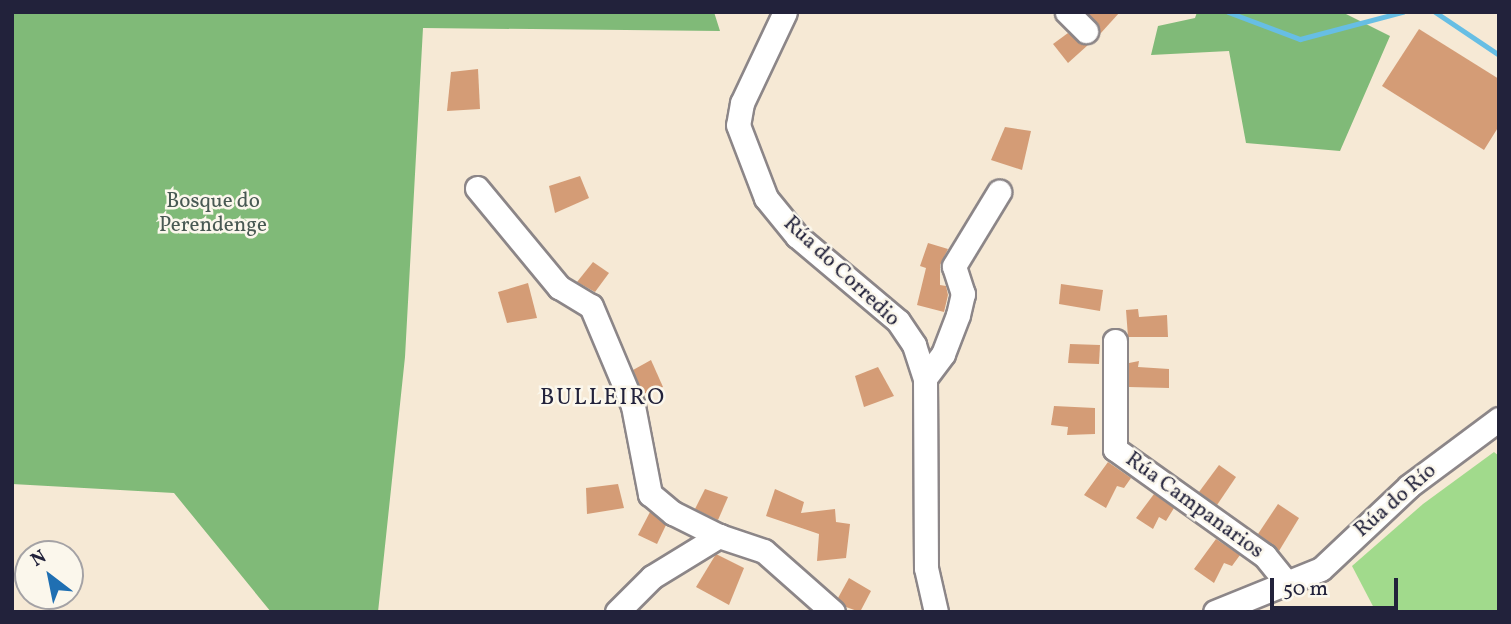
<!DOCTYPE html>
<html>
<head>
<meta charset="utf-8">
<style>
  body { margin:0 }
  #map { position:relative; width:1511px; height:624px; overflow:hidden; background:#f6e9d5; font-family:Vollkorn,serif }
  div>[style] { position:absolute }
  .green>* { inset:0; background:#a1da8c }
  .forest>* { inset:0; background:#80ba78 }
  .stream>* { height:5px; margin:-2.5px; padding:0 2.5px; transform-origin:2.5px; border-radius:2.5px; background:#67bee4 }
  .building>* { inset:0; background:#d49c76 }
  .roads { filter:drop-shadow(2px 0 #8c8688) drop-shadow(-2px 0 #8c8688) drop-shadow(0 2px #8c8688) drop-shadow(0 -2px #8c8688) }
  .minor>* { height:23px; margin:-11.5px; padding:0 11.5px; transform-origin:11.5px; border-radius:11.5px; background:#fff }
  span { translate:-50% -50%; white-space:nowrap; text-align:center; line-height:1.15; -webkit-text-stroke:5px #fbf7ec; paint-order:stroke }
  .park-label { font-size:21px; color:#485953 }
  .street-label { font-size:21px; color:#22223b }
  .neighbourhood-label { font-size:23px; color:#22223b; letter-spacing:2px }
  .frame { position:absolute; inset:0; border:14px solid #22223b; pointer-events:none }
  .north { position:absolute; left:14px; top:540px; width:70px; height:70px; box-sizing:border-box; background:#fbf7ec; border:2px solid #a4a2a5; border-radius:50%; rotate:328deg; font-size:19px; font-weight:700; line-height:28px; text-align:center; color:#22223b }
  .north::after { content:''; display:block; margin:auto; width:24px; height:32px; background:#1f6fb2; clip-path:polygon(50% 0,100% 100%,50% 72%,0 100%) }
  .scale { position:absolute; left:1270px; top:578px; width:128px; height:32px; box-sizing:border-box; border:4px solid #22223b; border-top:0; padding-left:9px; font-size:21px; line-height:24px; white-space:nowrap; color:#22223b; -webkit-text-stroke:5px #fbf7ec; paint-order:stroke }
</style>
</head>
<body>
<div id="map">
  <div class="green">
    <div style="clip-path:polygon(1494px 452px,1499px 456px,1499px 612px,1376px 612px,1352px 566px,1423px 504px)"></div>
  </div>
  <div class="forest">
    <div style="clip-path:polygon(12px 12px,714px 12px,720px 31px,423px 28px,405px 357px,378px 612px,271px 612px,174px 493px,12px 484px)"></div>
    <div style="clip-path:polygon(1197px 12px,1342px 12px,1390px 36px,1340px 151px,1246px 143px,1229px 51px,1151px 55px,1158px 26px,1195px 18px)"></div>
  </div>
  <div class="stream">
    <div style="left:1228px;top:12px;width:77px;rotate:20.6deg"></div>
    <div style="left:1300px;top:39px;width:106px;rotate:-14.8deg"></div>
    <div style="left:1435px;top:12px;width:77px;rotate:33.9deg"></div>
  </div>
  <div class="building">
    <div style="clip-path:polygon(1087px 12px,1120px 12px,1100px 34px)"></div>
    <div style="clip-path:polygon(1419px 29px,1499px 79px,1499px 126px,1484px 150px,1382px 86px)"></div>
    <div style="clip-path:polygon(1068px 33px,1088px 45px,1068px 63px,1053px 44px)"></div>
    <div style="clip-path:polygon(478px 69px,480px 109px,447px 111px,451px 72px)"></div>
    <div style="clip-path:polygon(1005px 127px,1031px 131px,1022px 170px,991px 160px)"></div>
    <div style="clip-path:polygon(580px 176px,589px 198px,555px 213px,549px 186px)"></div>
    <div style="clip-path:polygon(928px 243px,948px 249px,940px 265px,940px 285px,946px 286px,948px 295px,944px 312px,917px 305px,926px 268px,920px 266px)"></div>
    <div style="clip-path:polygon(593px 262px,609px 273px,595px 292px,577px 282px)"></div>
    <div style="clip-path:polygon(528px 283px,537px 318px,507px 323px,498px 292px)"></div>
    <div style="clip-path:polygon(1061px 284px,1103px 290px,1100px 311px,1059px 304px)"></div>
    <div style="clip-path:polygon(1138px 309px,1139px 317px,1167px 315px,1168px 337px,1128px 337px,1126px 310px)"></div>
    <div style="clip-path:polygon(1070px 344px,1100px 345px,1099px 364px,1068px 363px)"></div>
    <div style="clip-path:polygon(651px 360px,663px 387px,643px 394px,633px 370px)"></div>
    <div style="clip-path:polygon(1139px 361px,1138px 367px,1169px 369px,1169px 388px,1129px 387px,1129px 363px)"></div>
    <div style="clip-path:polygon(878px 367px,894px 396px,864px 407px,855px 376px)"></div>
    <div style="clip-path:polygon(1054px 406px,1095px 408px,1095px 434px,1067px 435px,1068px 427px,1051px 425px)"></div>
    <div style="clip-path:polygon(1108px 462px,1131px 478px,1124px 488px,1117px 486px,1106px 508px,1084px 495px)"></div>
    <div style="clip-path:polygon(1219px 465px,1236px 477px,1217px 505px,1199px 492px)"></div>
    <div style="clip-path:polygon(618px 484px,624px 508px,587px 514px,586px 488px)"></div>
    <div style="clip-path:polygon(705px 489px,728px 497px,718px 520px,695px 509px)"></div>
    <div style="clip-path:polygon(775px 489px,804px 502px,801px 513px,835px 509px,836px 522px,850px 524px,846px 558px,817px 561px,819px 534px,766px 516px)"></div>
    <div style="clip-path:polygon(1154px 494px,1174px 508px,1166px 521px,1159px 517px,1153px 529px,1136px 518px)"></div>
    <div style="clip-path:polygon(1278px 504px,1299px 518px,1279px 551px,1258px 534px)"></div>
    <div style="clip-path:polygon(650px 512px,666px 525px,657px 544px,638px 535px)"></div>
    <div style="clip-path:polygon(1216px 539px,1240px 555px,1232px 566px,1224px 563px,1214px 583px,1194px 569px)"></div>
    <div style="clip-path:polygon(716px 554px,744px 568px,729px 605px,696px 587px)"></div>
    <div style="clip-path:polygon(849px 578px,871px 591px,860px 612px,846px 607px,838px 598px)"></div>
  </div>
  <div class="roads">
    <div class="minor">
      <div style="left:785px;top:12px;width:101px;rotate:115.3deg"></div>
      <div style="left:742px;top:103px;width:22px;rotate:100deg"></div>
      <div style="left:738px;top:125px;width:78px;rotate:69deg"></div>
      <div style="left:766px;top:198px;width:49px;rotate:50.8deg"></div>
      <div style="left:797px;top:236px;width:132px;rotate:40.1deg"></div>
      <div style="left:898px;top:321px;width:29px;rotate:56deg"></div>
      <div style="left:914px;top:345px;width:35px;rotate:72deg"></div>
      <div style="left:925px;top:378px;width:190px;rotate:89.7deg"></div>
      <div style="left:926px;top:568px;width:45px;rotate:77.2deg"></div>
      <div style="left:1067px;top:12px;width:27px;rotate:45deg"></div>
      <div style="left:477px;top:188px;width:129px;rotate:50.4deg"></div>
      <div style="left:559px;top:287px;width:37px;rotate:31deg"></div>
      <div style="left:591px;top:306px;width:108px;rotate:67.2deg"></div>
      <div style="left:633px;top:406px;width:90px;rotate:79.1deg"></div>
      <div style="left:650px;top:494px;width:30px;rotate:40deg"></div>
      <div style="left:673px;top:513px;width:51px;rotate:26.6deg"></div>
      <div style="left:719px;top:536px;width:47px;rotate:18.4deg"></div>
      <div style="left:764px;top:551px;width:92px;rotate:41.5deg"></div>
      <div style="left:1115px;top:341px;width:108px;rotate:90deg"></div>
      <div style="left:1115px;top:449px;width:184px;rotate:35.5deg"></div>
      <div style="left:1265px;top:556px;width:35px;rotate:51deg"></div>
      <div style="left:925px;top:378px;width:30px;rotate:-53deg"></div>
      <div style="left:943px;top:354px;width:42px;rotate:-69deg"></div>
      <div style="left:958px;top:315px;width:22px;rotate:-77deg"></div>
      <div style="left:963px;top:294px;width:29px;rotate:-108deg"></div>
      <div style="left:954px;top:266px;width:87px;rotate:-58.7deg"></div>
      <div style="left:617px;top:612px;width:49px;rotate:-45deg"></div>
      <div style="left:652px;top:577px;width:79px;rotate:-31.5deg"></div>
      <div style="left:1215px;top:612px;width:114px;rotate:-22.1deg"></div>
      <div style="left:1321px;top:569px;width:121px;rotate:-43.3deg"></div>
      <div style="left:1409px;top:486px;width:112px;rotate:-36.7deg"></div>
    </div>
  </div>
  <div class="park-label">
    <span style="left:213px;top:214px">Bosque do<br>Perendenge</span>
  </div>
  <div class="street-label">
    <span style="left:841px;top:272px;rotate:43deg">Rúa do Corredio</span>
    <span style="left:1396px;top:501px;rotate:-41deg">Rúa do Río</span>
    <span style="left:1194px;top:506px;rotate:36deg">Rúa Campanarios</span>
  </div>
  <div class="neighbourhood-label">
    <span style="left:603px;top:398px">BULLEIRO</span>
  </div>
  <div class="frame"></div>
  <div class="north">N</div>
  <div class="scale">50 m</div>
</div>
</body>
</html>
